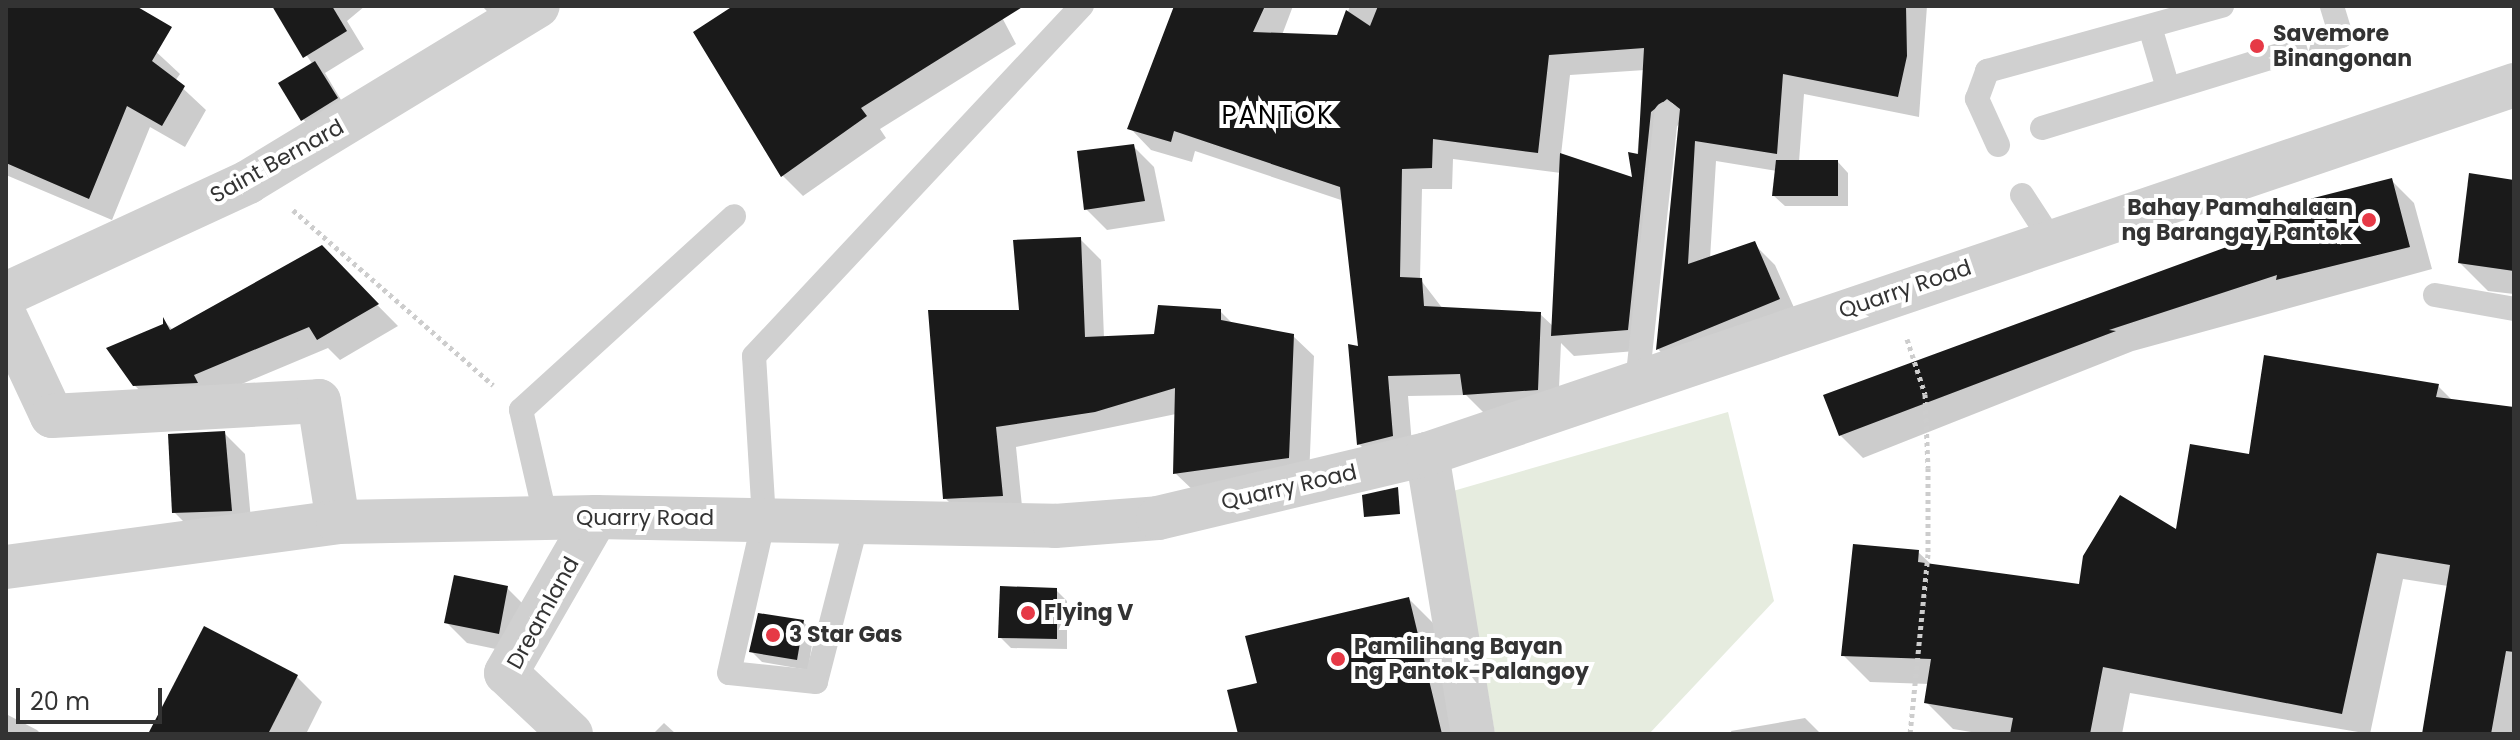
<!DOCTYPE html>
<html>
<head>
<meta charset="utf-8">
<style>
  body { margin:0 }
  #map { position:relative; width:2520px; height:740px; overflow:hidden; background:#fff; font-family:Poppins,sans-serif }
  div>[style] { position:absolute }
  .green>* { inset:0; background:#e6ecdf }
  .shadow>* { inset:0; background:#0003 }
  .building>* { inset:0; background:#1a1a1a }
  .path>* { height:5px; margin-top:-2.5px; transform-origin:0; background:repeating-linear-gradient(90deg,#cdcdcd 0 4px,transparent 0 8px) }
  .service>* { height:24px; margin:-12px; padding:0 12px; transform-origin:12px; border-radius:12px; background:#d0d0d0 }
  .minor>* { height:44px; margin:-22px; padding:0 22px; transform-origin:22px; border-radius:22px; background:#d0d0d0 }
  .tertiary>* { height:44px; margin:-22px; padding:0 22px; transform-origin:22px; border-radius:22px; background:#d0d0d0 }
  .dots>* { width:22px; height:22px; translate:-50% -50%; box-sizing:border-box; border:4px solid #fff; border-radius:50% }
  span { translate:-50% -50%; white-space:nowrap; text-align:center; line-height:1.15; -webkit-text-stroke:8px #fff; paint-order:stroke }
  .poi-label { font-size:22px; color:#333; font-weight:700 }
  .left { translate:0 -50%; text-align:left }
  .right { translate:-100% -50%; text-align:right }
  .street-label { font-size:22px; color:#333 }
  .quarter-label { font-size:26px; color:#000; letter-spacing:2px }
  .frame { position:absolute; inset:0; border:8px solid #333; pointer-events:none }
  .scale { position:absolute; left:16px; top:688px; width:146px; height:36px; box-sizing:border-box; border:4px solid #333; border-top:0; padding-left:10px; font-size:24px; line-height:28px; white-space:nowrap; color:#333; -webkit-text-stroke:6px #fff; paint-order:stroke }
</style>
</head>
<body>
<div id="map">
  <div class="green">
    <div style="clip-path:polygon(1728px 412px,1774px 601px,1649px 734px,1495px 734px,1453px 491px)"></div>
  </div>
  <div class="shadow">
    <div style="clip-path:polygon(6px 6px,107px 6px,180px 74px,175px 81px,206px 110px,185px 147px,150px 127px,112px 220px,6px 175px)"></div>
    <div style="clip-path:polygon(274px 6px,365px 6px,347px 21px,364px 49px,325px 73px,347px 110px,313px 130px,303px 119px,313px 65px)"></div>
    <div style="clip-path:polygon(482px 6px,549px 6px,505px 30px)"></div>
    <div style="clip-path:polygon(736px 6px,996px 6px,1016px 44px,880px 129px,886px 138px,803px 196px,782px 175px)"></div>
    <div style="clip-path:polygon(evenodd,1209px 6px,1293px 6px,1282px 35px,1339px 37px,1350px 6px,1927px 6px,1919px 117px,1804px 94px,1799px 162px,1838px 162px,1848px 173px,1848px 206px,1785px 206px,1774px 196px,1777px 171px,1716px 161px,1710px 259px,1754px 244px,1775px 265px,1800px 321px,1678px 370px,1658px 349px,1682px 120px,1671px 134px,1648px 350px,1574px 356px,1561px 343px,1558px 411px,1486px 415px,1466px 395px,1408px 396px,1413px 457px,1380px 465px,1359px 444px,1360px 348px,1344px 201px,1195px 151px,1192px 162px,1151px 150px,1130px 128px,1209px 6px,1645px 70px,1635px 180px,1561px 155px,1570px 75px,1645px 70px,1209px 6px,1453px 159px,1561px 173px,1554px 327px,1540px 314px,1443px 309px,1420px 279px,1422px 189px,1452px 189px,1453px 159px)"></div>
    <div style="clip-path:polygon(1133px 146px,1154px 167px,1165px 221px,1107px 230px,1086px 209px)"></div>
    <div style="clip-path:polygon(2391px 180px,2414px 203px,2432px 269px,2133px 351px,1863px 458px,1840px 435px)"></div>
    <div style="clip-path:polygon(2514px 182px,2514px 294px,2488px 291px,2460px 263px)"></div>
    <div style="clip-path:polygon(1080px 239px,1101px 260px,1104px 338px,1156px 336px,1220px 311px,1233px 324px,1293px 336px,1314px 356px,1309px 478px,1196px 493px,1175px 473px,1176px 414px,1016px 447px,1023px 516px,966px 519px,945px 498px,1021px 312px)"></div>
    <div style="clip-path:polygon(321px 248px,398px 326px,340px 360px,328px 348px,213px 396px,156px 406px,134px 385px,165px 322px,173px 330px)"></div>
    <div style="clip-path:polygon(2438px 386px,2453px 401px,2514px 409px,2514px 734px,2423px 734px,2448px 586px,2403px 579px,2370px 734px,2130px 693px,2122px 734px,1983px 734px,1953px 729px,1926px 702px,1929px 684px,1870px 682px,1843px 655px,1918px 552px,1933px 566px,2080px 586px,2178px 533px,2250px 457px)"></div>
    <div style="clip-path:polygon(224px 433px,245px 454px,252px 531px,195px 533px,174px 512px)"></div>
    <div style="clip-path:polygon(507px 588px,528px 609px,519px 654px,467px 643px,446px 622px)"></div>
    <div style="clip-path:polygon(1056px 590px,1067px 601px,1067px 649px,1011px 648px,1000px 637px)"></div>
    <div style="clip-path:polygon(1409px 599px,1437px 627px,1462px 734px,1240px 734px)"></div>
    <div style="clip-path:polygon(803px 622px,814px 632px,808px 670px,762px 662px,751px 651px)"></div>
    <div style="clip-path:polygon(297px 677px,322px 702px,306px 734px,150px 734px)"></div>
    <div style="clip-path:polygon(6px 714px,37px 730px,41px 734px,6px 734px)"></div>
    <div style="clip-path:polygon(1805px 718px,1821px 734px,1732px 734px,1731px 731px)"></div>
    <div style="clip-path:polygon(664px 723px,676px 734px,653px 734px)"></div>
  </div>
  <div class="building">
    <div style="clip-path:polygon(6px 6px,136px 6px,172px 27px,152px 61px,185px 86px,162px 126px,127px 106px,89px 199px,6px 163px)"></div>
    <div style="clip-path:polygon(272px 6px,332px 6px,347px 31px,303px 58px)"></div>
    <div style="clip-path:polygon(733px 6px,1024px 6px,861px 108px,867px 116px,781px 177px,693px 32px)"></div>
    <div style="clip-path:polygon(1174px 6px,1265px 6px,1253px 32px,1337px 35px,1346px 10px,1370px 26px,1378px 6px,1906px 6px,1907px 56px,1898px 97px,1783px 74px,1777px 154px,1695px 141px,1688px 264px,1755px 241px,1780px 299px,1656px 350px,1680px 109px,1667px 99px,1651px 112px,1628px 330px,1551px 336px,1560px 153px,1632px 177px,1628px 152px,1638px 154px,1644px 48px,1549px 55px,1538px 153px,1433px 139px,1432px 168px,1402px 169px,1400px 277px,1422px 278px,1424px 306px,1541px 312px,1538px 390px,1463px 395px,1460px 374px,1388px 376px,1393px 436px,1357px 445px,1348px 344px,1358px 346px,1340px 187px,1174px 131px,1171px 142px,1127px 129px)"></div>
    <div style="clip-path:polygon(315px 61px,338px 98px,301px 121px,278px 83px)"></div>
    <div style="clip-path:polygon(1134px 144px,1145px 201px,1084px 210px,1077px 151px)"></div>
    <div style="clip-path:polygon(1776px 160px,1838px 160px,1838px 196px,1772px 196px)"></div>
    <div style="clip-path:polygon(2469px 173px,2514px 180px,2514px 271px,2458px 263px)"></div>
    <div style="clip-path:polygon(2392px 178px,2410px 247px,2276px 280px,2277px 275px,2109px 330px,2116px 331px,1839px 436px,1823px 395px,2262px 234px,2255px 213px)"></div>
    <div style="clip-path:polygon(1081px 237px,1085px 337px,1154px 334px,1158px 305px,1221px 309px,1221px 320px,1294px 334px,1289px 458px,1173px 474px,1175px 388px,1095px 412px,996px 427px,1003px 496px,943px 499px,928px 310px,1019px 310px,1013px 240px)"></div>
    <div style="clip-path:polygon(322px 245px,379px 304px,317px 340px,309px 327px,194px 375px,198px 383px,133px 386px,106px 348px,163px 324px,163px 317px,170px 330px)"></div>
    <div style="clip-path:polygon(2264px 355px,2439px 384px,2436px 397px,2514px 407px,2514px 652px,2506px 651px,2491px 734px,2422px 734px,2450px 565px,2377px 553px,2342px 714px,2103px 667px,2090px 734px,2010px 734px,2013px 718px,1924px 703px,1931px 659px,1841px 656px,1853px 544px,1919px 550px,1918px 562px,2079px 584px,2083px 556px,2120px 495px,2176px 529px,2190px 444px,2249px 454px)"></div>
    <div style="clip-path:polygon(225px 431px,232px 511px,172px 513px,168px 434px)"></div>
    <div style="clip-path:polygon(1398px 487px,1400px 514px,1364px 517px,1362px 495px)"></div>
    <div style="clip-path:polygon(454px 575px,508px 586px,499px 634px,444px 623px)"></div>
    <div style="clip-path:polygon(1000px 586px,1057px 588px,1057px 639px,998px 638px)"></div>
    <div style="clip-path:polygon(1409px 597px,1442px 734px,1238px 734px,1227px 690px,1257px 683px,1245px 636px)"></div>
    <div style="clip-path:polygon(758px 613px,804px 620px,797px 660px,749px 652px)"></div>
    <div style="clip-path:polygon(204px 626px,298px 675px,268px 734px,148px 734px)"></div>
  </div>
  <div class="path">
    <div style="left:293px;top:210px;width:266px;rotate:41.2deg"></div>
    <div style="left:1907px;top:339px;width:58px;rotate:71.9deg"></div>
    <div style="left:1925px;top:394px;width:74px;rotate:87.7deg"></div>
    <div style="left:1928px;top:468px;width:86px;rotate:90deg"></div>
    <div style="left:1928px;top:554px;width:181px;rotate:95.7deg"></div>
  </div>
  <div class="service">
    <div style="left:2150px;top:27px;width:64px;rotate:73.6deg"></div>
    <div style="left:2042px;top:128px;width:313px;rotate:-17.1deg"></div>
    <div style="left:2341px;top:36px;width:31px;rotate:-107deg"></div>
    <div style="left:1998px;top:145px;width:51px;rotate:-114.5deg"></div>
    <div style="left:1977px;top:99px;width:30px;rotate:-70deg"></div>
    <div style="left:1987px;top:71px;width:244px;rotate:-15.5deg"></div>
    <div style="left:2022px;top:195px;width:51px;rotate:56.9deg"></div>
    <div style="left:2435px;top:295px;width:80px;rotate:10deg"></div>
    <div style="left:1637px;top:383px;width:271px;rotate:-83.8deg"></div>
    <div style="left:546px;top:519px;width:112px;rotate:-102.9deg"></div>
    <div style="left:521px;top:410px;width:288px;rotate:-42.3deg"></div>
    <div style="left:857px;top:522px;width:165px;rotate:104.4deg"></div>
    <div style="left:816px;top:682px;width:87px;rotate:-174.1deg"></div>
    <div style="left:729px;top:673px;width:158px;rotate:-77.2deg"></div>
    <div style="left:764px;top:519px;width:163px;rotate:-93.5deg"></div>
    <div style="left:754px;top:356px;width:480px;rotate:-46.9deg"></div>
  </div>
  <div class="minor">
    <div style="left:6px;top:294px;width:267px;rotate:-24.8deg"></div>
    <div style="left:248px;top:182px;width:339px;rotate:-31.3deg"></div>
    <div style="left:6px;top:318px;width:108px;rotate:64.9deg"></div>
    <div style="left:52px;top:416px;width:267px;rotate:-3.2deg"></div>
    <div style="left:319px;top:401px;width:122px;rotate:81.1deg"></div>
    <div style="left:1427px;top:454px;width:284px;rotate:80.7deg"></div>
    <div style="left:571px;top:734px;width:89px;rotate:-136.8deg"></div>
    <div style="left:506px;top:673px;width:180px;rotate:-60deg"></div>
  </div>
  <div class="tertiary">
    <div style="left:6px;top:567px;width:335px;rotate:-7.7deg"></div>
    <div style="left:338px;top:522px;width:258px;rotate:-1.1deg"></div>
    <div style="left:596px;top:517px;width:459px;rotate:1.1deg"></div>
    <div style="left:1055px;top:526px;width:103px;rotate:-4.4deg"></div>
    <div style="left:1158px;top:518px;width:277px;rotate:-13.4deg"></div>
    <div style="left:1427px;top:454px;width:1148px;rotate:-18.75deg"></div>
  </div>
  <div class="dots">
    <div style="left:2257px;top:46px;background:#e63946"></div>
    <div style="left:2369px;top:220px;background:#e63946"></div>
    <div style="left:1028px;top:613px;background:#e63946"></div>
    <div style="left:773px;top:635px;background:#e63946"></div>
    <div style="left:1338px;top:659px;background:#e63946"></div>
  </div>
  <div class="poi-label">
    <span class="left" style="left:2273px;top:46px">Savemore<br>Binangonan</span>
    <span class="right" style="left:2353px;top:220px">Bahay Pamahalaan<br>ng Barangay Pantok</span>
    <span class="left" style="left:1044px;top:613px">Flying V</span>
    <span class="left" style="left:789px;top:635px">3 Star Gas</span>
    <span class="left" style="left:1354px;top:659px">Pamilihang Bayan<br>ng Pantok-Palangoy</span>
  </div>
  <div class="street-label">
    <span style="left:277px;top:161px;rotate:-29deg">Saint Bernard</span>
    <span style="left:1905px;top:289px;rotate:-19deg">Quarry Road</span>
    <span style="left:1289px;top:487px;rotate:-13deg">Quarry Road</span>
    <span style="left:645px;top:518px">Quarry Road</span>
    <span style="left:543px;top:613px;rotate:-61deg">Dreamland</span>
  </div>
  <div class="quarter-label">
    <span style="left:1278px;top:116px">PANTOK</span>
  </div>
  <div class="frame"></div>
  <div class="scale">20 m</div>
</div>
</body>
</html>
